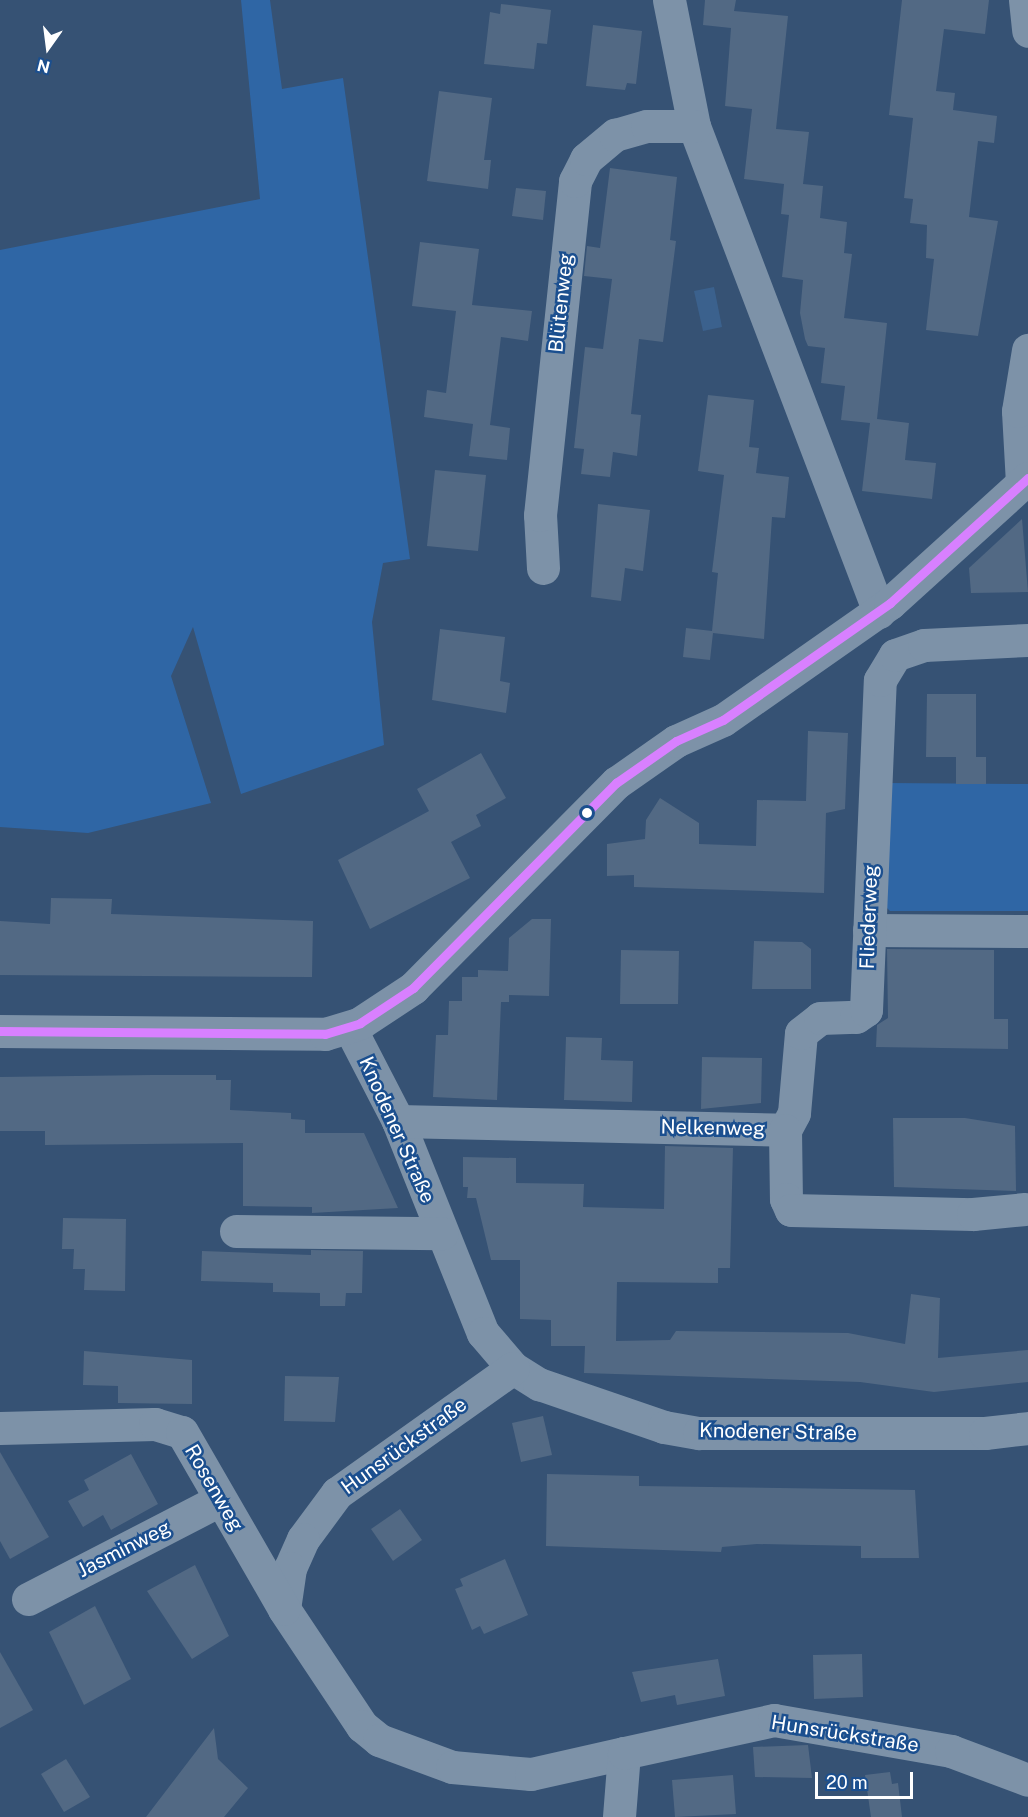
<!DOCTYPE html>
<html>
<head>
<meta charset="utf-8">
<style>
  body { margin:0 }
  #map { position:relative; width:1028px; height:1817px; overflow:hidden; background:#365274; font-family:"Public Sans",sans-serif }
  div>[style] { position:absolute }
  .green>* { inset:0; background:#2f66a5 }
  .water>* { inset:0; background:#3b618d }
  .building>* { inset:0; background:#526984 }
  .minor>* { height:33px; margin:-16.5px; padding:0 16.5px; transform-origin:16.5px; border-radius:16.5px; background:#7d92a8 }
  .bus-1>* { height:9px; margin:-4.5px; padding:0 4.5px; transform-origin:4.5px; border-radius:4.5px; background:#d880ff }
  .dots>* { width:16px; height:16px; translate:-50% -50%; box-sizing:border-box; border:3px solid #1b4f8f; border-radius:50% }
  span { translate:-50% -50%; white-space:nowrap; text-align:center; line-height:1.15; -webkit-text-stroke:5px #1b4f8f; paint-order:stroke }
  .street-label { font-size:20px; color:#fff }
  .north { position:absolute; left:18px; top:18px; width:60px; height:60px; -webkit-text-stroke:4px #1b4f8f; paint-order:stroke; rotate:194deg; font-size:16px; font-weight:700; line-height:24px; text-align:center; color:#fff }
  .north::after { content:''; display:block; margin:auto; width:21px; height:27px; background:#fff; clip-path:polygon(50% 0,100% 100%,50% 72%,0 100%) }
  .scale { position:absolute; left:815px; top:1772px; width:98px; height:27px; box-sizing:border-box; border:3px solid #fff; border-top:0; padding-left:8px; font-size:18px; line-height:21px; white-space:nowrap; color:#fff; -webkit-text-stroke:4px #1b4f8f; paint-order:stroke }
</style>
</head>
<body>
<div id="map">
  <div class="green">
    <div style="clip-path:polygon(241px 0,270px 0,282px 89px,343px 78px,410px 559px,383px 563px,372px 622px,384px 745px,241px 794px,193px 627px,171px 676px,211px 803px,88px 833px,0 827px,0 250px,260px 199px)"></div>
    <div style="clip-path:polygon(886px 783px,1028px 784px,1028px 911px,890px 911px,880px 901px)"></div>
  </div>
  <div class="water">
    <div style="clip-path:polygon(714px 287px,722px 327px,703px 331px,694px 291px)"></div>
  </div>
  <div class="building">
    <div style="clip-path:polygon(705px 0,736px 0,734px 11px,788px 16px,776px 129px,809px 132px,803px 184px,823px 186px,820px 218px,847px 222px,844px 253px,852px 254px,844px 318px,887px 323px,877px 419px,909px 423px,905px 460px,936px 463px,932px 499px,862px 491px,870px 423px,841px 420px,845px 386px,821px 383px,825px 348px,808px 346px,805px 339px,800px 313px,803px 280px,782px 277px,789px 215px,781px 214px,784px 184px,744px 179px,752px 109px,725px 106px,731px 28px,703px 25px)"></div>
    <div style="clip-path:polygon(902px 0,989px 0,985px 34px,944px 29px,936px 91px,955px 93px,953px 110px,997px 116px,994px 143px,978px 141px,969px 217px,998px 221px,978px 336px,926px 330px,934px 259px,926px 258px,927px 225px,910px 223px,913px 199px,904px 198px,913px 118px,889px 115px)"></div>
    <div style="clip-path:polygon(501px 4px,551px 10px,547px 44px,537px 43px,534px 69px,484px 64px,490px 12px,500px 14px)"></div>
    <div style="clip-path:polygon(593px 25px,642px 31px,636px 84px,627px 83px,625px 90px,586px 86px)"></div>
    <div style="clip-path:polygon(439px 91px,492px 98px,484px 160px,491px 160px,488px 189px,427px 181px)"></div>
    <div style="clip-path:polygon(610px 168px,677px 177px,670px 240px,676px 241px,663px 342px,639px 339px,631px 414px,641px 415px,637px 456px,613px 452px,610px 477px,581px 474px,584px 449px,574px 448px,585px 347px,603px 349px,612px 279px,584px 276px,587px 246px,600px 248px)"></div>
    <div style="clip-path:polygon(516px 188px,546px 191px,543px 220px,512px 216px)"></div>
    <div style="clip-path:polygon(420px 242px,479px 249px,472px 305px,532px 311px,528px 341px,501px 337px,490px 425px,510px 428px,507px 460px,469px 456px,473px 424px,424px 417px,427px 390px,446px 393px,456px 311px,412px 306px)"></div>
    <div style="clip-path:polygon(708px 395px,754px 400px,749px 447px,759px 448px,756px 473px,789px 477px,785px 518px,772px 517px,764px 639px,713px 633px,710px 660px,683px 657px,686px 628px,712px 631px,718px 573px,712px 572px,724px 475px,698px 471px)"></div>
    <div style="clip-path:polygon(435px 470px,486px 475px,478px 551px,427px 546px)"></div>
    <div style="clip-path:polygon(598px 504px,650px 510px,643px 571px,625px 568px,621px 601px,591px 597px)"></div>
    <div style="clip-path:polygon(1022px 519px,1028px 592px,971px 593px,969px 568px)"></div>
    <div style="clip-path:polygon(440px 629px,505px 637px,500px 681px,510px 683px,506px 713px,432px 700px)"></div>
    <div style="clip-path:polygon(927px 694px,976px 694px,976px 757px,971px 757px,986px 757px,986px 784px,956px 784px,956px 757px,926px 757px)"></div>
    <div style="clip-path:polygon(808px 731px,848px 733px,845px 809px,826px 813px,824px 893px,634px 887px,634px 875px,607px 876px,607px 844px,645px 839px,646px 820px,660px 798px,699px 823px,699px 844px,756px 846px,757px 800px,806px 801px)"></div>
    <div style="clip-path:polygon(481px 753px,506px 798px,476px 815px,481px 826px,451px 842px,470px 878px,370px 929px,338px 860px,429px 811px,417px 789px)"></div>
    <div style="clip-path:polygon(51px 898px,112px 899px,111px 914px,313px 921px,312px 977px,0 975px,0 921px,50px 924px)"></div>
    <div style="clip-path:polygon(532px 919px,551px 919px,549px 996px,509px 995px,509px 1002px,501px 1002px,497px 1100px,433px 1097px,436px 1035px,448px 1035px,449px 1001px,462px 1001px,462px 977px,478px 977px,478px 970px,508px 971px,509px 938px)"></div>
    <div style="clip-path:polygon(754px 941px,802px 942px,811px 949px,811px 989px,752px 989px)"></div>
    <div style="clip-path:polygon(887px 949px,994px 950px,994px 1019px,1008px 1019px,1008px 1049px,876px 1047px,877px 1025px,888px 1018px)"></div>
    <div style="clip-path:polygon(621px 950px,679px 951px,678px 1004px,620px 1004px)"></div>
    <div style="clip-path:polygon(566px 1037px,602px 1038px,601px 1060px,633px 1061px,632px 1102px,564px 1100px)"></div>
    <div style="clip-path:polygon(702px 1057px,762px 1058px,761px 1103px,701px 1109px)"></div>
    <div style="clip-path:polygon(152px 1075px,216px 1075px,216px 1080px,231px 1080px,230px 1110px,291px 1113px,291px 1119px,305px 1120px,305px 1133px,364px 1133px,398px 1208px,312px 1213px,312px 1207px,243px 1206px,243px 1143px,45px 1145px,45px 1131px,0 1131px,0 1077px)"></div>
    <div style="clip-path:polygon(893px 1118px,965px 1118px,1015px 1126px,1016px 1191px,894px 1187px)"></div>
    <div style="clip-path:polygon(665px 1146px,733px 1148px,730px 1268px,718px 1268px,718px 1283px,617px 1282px,616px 1341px,670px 1340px,676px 1331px,848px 1333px,905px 1344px,911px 1294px,940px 1298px,938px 1358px,1028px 1350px,1028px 1382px,934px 1392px,860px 1382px,584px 1373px,585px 1346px,551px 1346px,551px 1320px,520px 1319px,520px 1260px,491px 1260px,476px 1198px,467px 1198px,468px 1187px,463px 1187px,463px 1157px,516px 1158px,516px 1183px,584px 1184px,583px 1207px,664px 1209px)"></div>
    <div style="clip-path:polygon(63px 1218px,126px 1219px,125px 1291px,84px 1290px,85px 1269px,73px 1269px,74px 1249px,62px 1249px)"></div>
    <div style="clip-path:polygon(311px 1250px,363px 1251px,362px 1293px,346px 1293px,345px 1306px,320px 1306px,320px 1293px,273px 1292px,273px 1283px,201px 1281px,202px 1251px,311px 1255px)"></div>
    <div style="clip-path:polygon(84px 1351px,192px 1360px,192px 1404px,118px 1403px,118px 1386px,83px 1385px)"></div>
    <div style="clip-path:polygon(285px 1376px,339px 1377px,335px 1422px,284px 1421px)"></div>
    <div style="clip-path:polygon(543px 1416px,552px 1455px,521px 1462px,512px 1423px)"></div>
    <div style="clip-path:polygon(0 1452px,49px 1537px,10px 1559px,0 1541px)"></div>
    <div style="clip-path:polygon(131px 1454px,158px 1504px,111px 1530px,103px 1515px,83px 1527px,68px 1501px,89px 1490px,84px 1480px)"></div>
    <div style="clip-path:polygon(547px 1474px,639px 1476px,639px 1486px,915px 1490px,919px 1558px,861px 1558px,861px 1546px,757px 1544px,722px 1547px,721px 1552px,546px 1546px)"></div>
    <div style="clip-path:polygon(400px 1509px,422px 1540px,393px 1561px,371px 1529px)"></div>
    <div style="clip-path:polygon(505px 1559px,528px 1615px,484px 1634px,480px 1626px,472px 1630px,455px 1589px,463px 1586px,460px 1579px)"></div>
    <div style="clip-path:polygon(195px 1565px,229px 1636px,192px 1659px,147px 1591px)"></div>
    <div style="clip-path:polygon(95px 1606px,131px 1679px,84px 1705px,49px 1632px)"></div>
    <div style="clip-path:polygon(0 1652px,33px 1710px,0 1728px)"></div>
    <div style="clip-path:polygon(862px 1654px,863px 1697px,814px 1699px,813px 1655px)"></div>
    <div style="clip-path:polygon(718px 1659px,725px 1696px,677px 1705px,675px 1695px,641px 1702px,632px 1672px)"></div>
    <div style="clip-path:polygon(214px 1728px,218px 1759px,248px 1788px,224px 1817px,146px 1817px)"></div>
    <div style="clip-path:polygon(808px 1745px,812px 1778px,755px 1777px,753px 1747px)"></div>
    <div style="clip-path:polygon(66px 1759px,90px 1797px,64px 1812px,41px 1774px)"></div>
    <div style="clip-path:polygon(890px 1772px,892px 1784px,898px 1783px,902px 1817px,871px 1817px,865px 1775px)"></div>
    <div style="clip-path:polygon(733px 1775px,736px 1814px,675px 1817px,672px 1780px)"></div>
  </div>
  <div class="minor">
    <div style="left:669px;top:0;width:128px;rotate:78.8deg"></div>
    <div style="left:694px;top:126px;width:520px;rotate:69.16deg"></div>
    <div style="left:1025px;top:0;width:31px;rotate:84deg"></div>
    <div style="left:1022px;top:483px;width:72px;rotate:-93.2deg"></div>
    <div style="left:1018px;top:411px;width:62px;rotate:-80.7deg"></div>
    <div style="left:543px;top:568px;width:53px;rotate:-93.2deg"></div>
    <div style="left:540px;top:515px;width:336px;rotate:-84deg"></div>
    <div style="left:575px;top:181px;width:25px;rotate:-63deg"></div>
    <div style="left:586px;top:159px;width:38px;rotate:-40deg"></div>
    <div style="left:615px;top:135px;width:33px;rotate:-16deg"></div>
    <div style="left:647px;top:126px;width:47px"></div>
    <div style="left:869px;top:930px;width:159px;rotate:0.4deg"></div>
    <div style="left:350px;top:1028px;width:105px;rotate:62.7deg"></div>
    <div style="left:398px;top:1121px;width:228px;rotate:68.2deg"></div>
    <div style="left:483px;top:1333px;width:46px;rotate:49.4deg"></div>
    <div style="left:513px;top:1368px;width:31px;rotate:32deg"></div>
    <div style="left:539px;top:1384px;width:132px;rotate:19deg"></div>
    <div style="left:664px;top:1427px;width:36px;rotate:10deg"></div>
    <div style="left:699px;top:1433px;width:286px"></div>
    <div style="left:985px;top:1433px;width:43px;rotate:-6.6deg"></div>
    <div style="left:0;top:1031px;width:325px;rotate:0.5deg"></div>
    <div style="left:325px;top:1034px;width:37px;rotate:-17deg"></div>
    <div style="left:360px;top:1023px;width:64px;rotate:-33.4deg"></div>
    <div style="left:413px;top:988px;width:289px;rotate:-45.3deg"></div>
    <div style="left:616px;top:783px;width:73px;rotate:-35deg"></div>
    <div style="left:676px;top:741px;width:51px;rotate:-24.1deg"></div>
    <div style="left:723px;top:720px;width:204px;rotate:-35deg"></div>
    <div style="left:890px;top:603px;width:186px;rotate:-42.2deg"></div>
    <div style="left:398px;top:1121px;width:387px;rotate:1.3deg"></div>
    <div style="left:785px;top:1130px;width:19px;rotate:-62deg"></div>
    <div style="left:794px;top:1113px;width:80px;rotate:-85deg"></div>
    <div style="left:801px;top:1033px;width:24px;rotate:-38deg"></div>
    <div style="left:820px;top:1018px;width:36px;rotate:-2deg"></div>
    <div style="left:856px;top:1017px;width:12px;rotate:-35deg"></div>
    <div style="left:866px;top:1010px;width:330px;rotate:-87.6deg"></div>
    <div style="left:880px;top:680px;width:29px;rotate:-59deg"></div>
    <div style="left:895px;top:655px;width:31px;rotate:-19deg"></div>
    <div style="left:924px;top:645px;width:104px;rotate:-2.8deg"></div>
    <div style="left:785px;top:1130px;width:69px;rotate:89.2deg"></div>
    <div style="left:786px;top:1199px;width:12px;rotate:66deg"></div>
    <div style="left:791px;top:1210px;width:182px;rotate:1.3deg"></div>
    <div style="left:973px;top:1214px;width:52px;rotate:-5.5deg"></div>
    <div style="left:236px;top:1231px;width:206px;rotate:0.6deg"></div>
    <div style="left:513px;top:1368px;width:216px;rotate:144.6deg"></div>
    <div style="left:337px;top:1493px;width:57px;rotate:126.5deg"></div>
    <div style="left:303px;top:1539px;width:32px;rotate:114deg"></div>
    <div style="left:290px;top:1568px;width:41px;rotate:98.3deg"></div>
    <div style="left:284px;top:1609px;width:141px;rotate:56.3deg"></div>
    <div style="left:362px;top:1726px;width:22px;rotate:39deg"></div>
    <div style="left:379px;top:1740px;width:78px;rotate:20.3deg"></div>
    <div style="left:452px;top:1767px;width:79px;rotate:5.1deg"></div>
    <div style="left:531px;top:1774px;width:95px;rotate:-12.7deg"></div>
    <div style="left:624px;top:1753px;width:64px;rotate:94.5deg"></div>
    <div style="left:0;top:1428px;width:155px;rotate:-1.5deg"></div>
    <div style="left:155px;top:1424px;width:28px;rotate:17deg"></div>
    <div style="left:182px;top:1432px;width:204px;rotate:60deg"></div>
    <div style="left:28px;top:1599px;width:216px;rotate:-27.3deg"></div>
    <div style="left:624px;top:1753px;width:154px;rotate:-12.4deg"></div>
    <div style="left:774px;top:1720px;width:180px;rotate:9.9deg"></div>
    <div style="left:951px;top:1751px;width:82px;rotate:20.6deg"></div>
  </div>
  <div class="bus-1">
    <div style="left:0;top:1031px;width:325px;rotate:0.5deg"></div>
    <div style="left:325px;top:1034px;width:37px;rotate:-17deg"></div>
    <div style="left:360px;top:1023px;width:64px;rotate:-33.4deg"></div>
    <div style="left:413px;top:988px;width:289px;rotate:-45.3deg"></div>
    <div style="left:616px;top:783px;width:73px;rotate:-35deg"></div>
    <div style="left:676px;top:741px;width:51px;rotate:-24.1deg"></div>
    <div style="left:723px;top:720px;width:204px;rotate:-35deg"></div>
    <div style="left:890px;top:603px;width:186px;rotate:-42.2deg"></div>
  </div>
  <div class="dots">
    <div style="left:587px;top:813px;background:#fff"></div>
  </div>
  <div class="street-label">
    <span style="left:561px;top:303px;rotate:-84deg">Blütenweg</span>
    <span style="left:869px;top:917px;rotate:-88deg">Fliederweg</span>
    <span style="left:713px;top:1128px;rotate:1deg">Nelkenweg</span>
    <span style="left:397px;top:1130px;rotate:66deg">Knodener Straße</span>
    <span style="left:778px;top:1432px;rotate:1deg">Knodener Straße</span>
    <span style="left:404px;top:1446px;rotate:-36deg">Hunsrückstraße</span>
    <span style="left:214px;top:1488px;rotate:60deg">Rosenweg</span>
    <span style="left:124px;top:1549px;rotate:-27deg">Jasminweg</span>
    <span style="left:845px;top:1734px;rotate:9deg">Hunsrückstraße</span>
  </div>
  <div class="north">N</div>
  <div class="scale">20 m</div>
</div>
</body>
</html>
